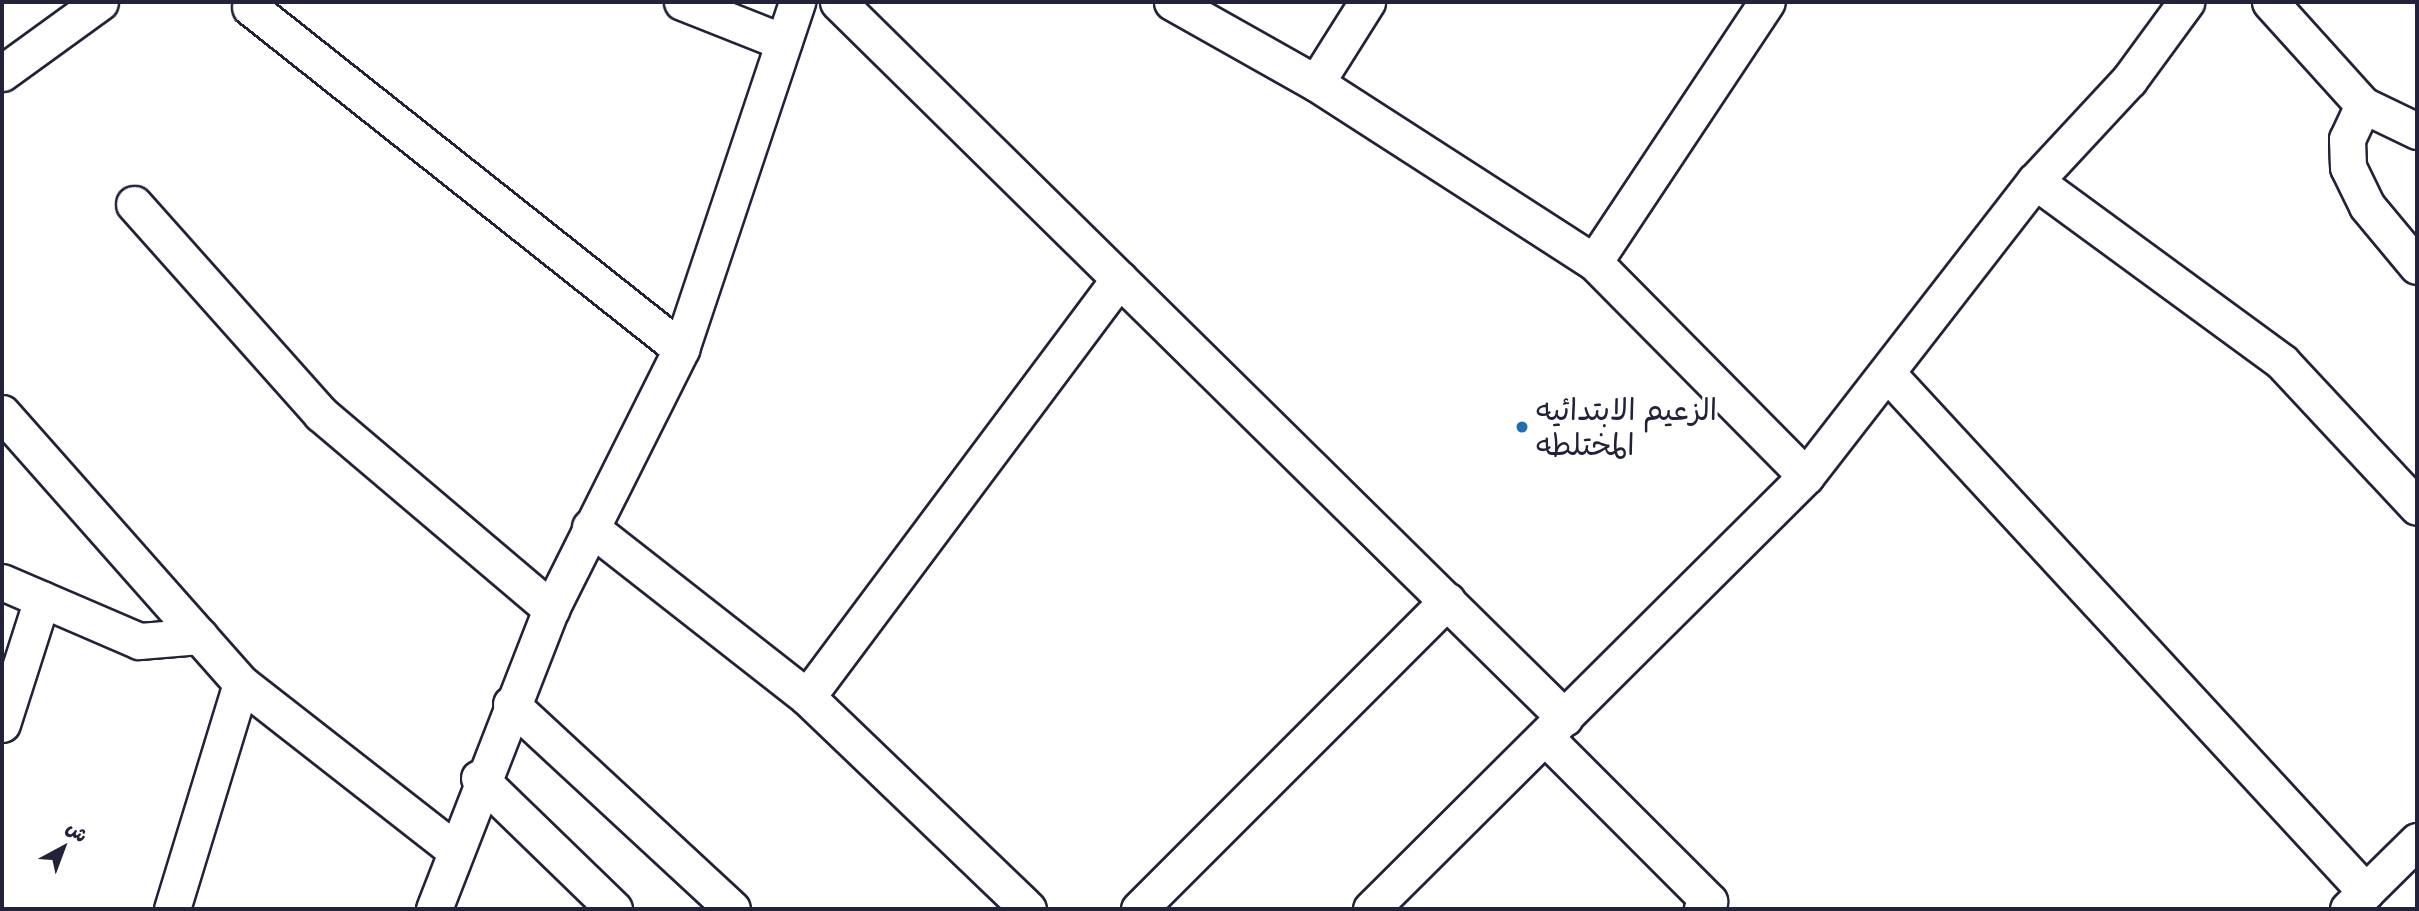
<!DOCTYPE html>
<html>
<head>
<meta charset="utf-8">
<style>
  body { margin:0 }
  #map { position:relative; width:2419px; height:911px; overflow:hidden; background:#fff; font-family:Caveat,"Playpen Sans Arabic",sans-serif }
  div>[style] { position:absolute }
  .roads { filter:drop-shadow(2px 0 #22223b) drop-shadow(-2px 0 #22223b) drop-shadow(0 2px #22223b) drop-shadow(0 -2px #22223b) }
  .minor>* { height:35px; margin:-17.5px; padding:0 17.5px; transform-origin:17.5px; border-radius:17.5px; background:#fff }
  .dots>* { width:19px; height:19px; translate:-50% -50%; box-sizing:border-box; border:4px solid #fff; border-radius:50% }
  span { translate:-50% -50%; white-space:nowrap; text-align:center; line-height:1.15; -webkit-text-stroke:6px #fff; paint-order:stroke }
  .poi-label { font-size:30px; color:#22223b }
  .left { translate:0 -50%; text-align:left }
  .frame { position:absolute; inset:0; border:4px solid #22223b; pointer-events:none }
  .north { position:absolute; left:28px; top:813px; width:70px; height:70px; -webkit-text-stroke:5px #fff; paint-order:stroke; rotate:41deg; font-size:19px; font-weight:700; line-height:28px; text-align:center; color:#22223b }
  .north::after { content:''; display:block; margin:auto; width:24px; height:32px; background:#22223b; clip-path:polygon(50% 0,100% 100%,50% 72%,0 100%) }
</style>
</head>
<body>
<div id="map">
  <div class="roads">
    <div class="minor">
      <div style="left:682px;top:2px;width:109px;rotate:21.6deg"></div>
      <div style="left:838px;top:2px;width:1020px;rotate:44.56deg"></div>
      <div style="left:1172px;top:2px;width:165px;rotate:29.4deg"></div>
      <div style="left:1316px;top:83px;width:331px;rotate:32.8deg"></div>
      <div style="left:1594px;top:262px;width:301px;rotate:45.3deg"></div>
      <div style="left:2270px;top:2px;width:139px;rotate:47.9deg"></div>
      <div style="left:2363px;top:105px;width:60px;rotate:25.7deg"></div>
      <div style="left:250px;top:7px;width:550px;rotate:38.43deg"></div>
      <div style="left:2px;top:73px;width:121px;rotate:-35.9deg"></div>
      <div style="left:1316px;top:83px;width:96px;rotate:-57.8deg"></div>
      <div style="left:2363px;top:105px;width:38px;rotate:115deg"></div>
      <div style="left:2347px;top:139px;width:28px;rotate:88deg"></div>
      <div style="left:2348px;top:167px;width:43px;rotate:64deg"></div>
      <div style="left:2367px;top:206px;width:78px;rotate:50.2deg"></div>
      <div style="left:2035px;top:181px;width:306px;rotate:36.2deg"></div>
      <div style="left:2282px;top:362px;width:198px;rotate:47deg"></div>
      <div style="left:134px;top:204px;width:281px;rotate:48.3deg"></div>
      <div style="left:321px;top:414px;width:302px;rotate:40.3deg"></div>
      <div style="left:1594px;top:262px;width:312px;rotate:-56.4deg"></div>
      <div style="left:1887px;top:373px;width:706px;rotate:47.3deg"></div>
      <div style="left:2px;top:413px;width:361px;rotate:48.5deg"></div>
      <div style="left:241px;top:683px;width:271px;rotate:38deg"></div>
      <div style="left:590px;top:527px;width:276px;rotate:38.1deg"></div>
      <div style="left:807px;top:697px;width:306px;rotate:43.8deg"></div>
      <div style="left:2px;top:582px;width:149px;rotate:23.3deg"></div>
      <div style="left:139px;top:641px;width:61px;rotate:-4.7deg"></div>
      <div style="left:807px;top:697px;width:522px;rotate:-53.26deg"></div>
      <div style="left:511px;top:704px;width:301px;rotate:42.8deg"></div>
      <div style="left:2px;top:724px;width:131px;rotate:-72.3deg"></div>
      <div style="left:1546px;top:738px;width:231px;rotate:45deg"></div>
      <div style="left:1709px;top:901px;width:11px;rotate:131deg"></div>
      <div style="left:479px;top:778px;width:188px;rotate:44.1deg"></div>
      <div style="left:172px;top:909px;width:236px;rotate:-73deg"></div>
      <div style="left:434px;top:909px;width:322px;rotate:-68.7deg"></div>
      <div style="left:551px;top:609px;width:291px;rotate:-63.4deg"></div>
      <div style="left:681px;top:349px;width:366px;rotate:-71.5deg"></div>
      <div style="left:1139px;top:909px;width:436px;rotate:-45deg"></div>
      <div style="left:1371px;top:909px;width:614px;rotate:-44.87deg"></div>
      <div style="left:1806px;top:476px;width:373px;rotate:-52.2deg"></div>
      <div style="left:2035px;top:181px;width:138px;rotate:-47.1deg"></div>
      <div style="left:2129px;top:80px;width:97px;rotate:-53.8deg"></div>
      <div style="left:2348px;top:909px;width:97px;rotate:-44.6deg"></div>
    </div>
  </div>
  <div class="dots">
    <div style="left:1522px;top:427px;background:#1f6fb2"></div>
  </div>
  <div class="poi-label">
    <span class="left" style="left:1536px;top:427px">الزعيم الابتدائيه<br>المختلطه</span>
  </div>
  <div class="frame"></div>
  <div class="north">ش</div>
</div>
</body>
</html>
